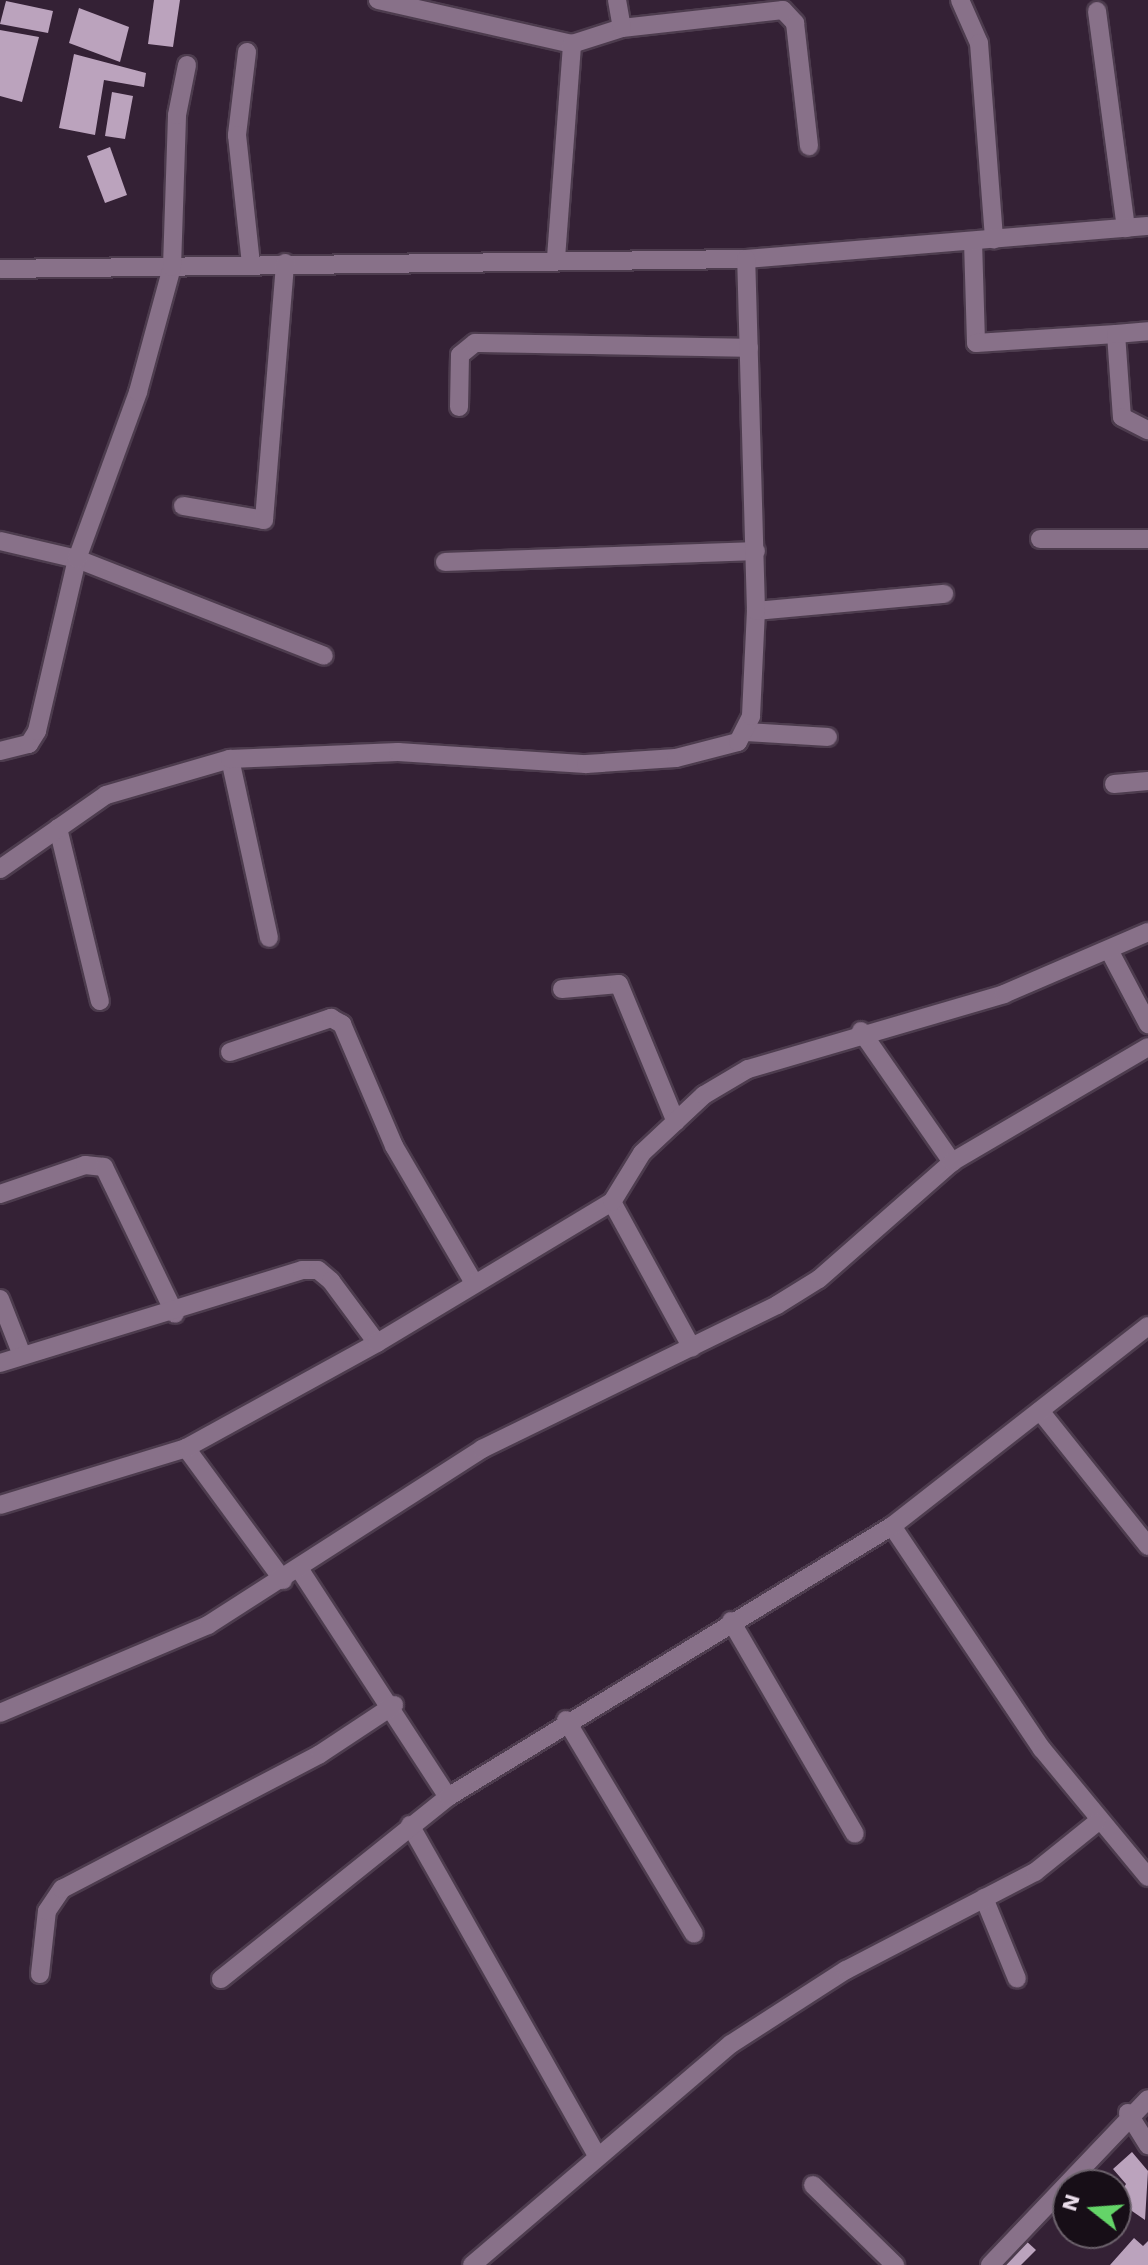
<!DOCTYPE html>
<html>
<head>
<meta charset="utf-8">
<style>
  body { margin:0 }
  #map { position:relative; width:1148px; height:2265px; overflow:hidden; background:#342135; font-family:"Work Sans",sans-serif }
  div>[style] { position:absolute }
  .building>* { inset:0; background:#bba3bd }
  .roads { filter:drop-shadow(2px 0 #4d3c4e) drop-shadow(-2px 0 #4d3c4e) drop-shadow(0 2px #4d3c4e) drop-shadow(0 -2px #4d3c4e) }
  .minor>* { height:18px; margin:-9px; padding:0 9px; transform-origin:9px; border-radius:9px; background:#887189 }
  span { translate:-50% -50%; white-space:nowrap; text-align:center; line-height:1.15; -webkit-text-stroke:8px #170e17; paint-order:stroke }
  .north { position:absolute; left:1052px; top:2169px; width:80px; height:80px; box-sizing:border-box; background:#170e17; border:2px solid #6b616b; border-radius:50%; rotate:287deg; font-size:22px; font-weight:700; line-height:32px; text-align:center; color:#eaddea }
  .north::after { content:''; display:block; margin:auto; width:28px; height:36px; background:#64d468; clip-path:polygon(50% 0,100% 100%,50% 72%,0 100%) }
</style>
</head>
<body>
<div id="map">
  <div class="building">
    <div style="clip-path:polygon(154px 0,180px 0,173px 47px,148px 44px)"></div>
    <div style="clip-path:polygon(6px 1px,53px 11px,48px 33px,0 24px)"></div>
    <div style="clip-path:polygon(79px 8px,129px 27px,120px 62px,69px 43px)"></div>
    <div style="clip-path:polygon(0 30px,39px 37px,22px 102px,0 96px)"></div>
    <div style="clip-path:polygon(74px 54px,146px 73px,144px 87px,104px 80px,95px 135px,59px 128px)"></div>
    <div style="clip-path:polygon(112px 92px,133px 96px,125px 139px,105px 136px)"></div>
    <div style="clip-path:polygon(110px 147px,127px 195px,105px 203px,87px 156px)"></div>
    <div style="clip-path:polygon(1132px 2152px,1148px 2171px,1145px 2220px,1116px 2200px,1126px 2184px,1113px 2169px)"></div>
    <div style="clip-path:polygon(1134px 2238px,1143px 2246px,1148px 2241px,1148px 2265px,1110px 2265px)"></div>
    <div style="clip-path:polygon(1024px 2239px,1036px 2250px,1021px 2265px,999px 2265px)"></div>
  </div>
  <div class="roads">
    <div class="minor">
      <div style="left:378px;top:0;width:199px;rotate:12.8deg"></div>
      <div style="left:572px;top:44px;width:52px;rotate:-17.7deg"></div>
      <div style="left:622px;top:28px;width:162px;rotate:-6.4deg"></div>
      <div style="left:783px;top:10px;width:18px;rotate:47deg"></div>
      <div style="left:795px;top:23px;width:124px;rotate:83.5deg"></div>
      <div style="left:617px;top:0;width:28px;rotate:80deg"></div>
      <div style="left:960px;top:0;width:47px;rotate:66.2deg"></div>
      <div style="left:979px;top:43px;width:197px;rotate:85.6deg"></div>
      <div style="left:1097px;top:11px;width:219px;rotate:82.4deg"></div>
      <div style="left:247px;top:52px;width:84px;rotate:96.9deg"></div>
      <div style="left:237px;top:135px;width:130px;rotate:83.8deg"></div>
      <div style="left:973px;top:241px;width:102px;rotate:88.3deg"></div>
      <div style="left:976px;top:343px;width:140px;rotate:-3.7deg"></div>
      <div style="left:1116px;top:334px;width:83px;rotate:85.9deg"></div>
      <div style="left:1122px;top:417px;width:29px;rotate:27deg"></div>
      <div style="left:556px;top:258px;width:215px;rotate:-85.7deg"></div>
      <div style="left:0;top:269px;width:746px;rotate:-0.77deg"></div>
      <div style="left:746px;top:259px;width:403px;rotate:-4.7deg"></div>
      <div style="left:1116px;top:334px;width:32px;rotate:-5deg"></div>
      <div style="left:459px;top:407px;width:52px;rotate:-88.9deg"></div>
      <div style="left:460px;top:355px;width:19px;rotate:-39deg"></div>
      <div style="left:475px;top:343px;width:274px;rotate:1deg"></div>
      <div style="left:183px;top:506px;width:82px;rotate:9.8deg"></div>
      <div style="left:264px;top:520px;width:258px;rotate:-85.3deg"></div>
      <div style="left:1040px;top:539px;width:108px"></div>
      <div style="left:0;top:541px;width:79px;rotate:13.2deg"></div>
      <div style="left:77px;top:559px;width:265px;rotate:21.4deg"></div>
      <div style="left:445px;top:562px;width:311px;rotate:-2deg"></div>
      <div style="left:756px;top:611px;width:189px;rotate:-5.2deg"></div>
      <div style="left:747px;top:732px;width:81px;rotate:3.5deg"></div>
      <div style="left:0;top:751px;width:30px;rotate:-14deg"></div>
      <div style="left:29px;top:744px;width:15px;rotate:-58deg"></div>
      <div style="left:37px;top:731px;width:177px;rotate:-76.9deg"></div>
      <div style="left:77px;top:559px;width:178px;rotate:-69.9deg"></div>
      <div style="left:138px;top:392px;width:130px;rotate:-74.8deg"></div>
      <div style="left:172px;top:267px;width:152px;rotate:-88.1deg"></div>
      <div style="left:177px;top:115px;width:51px;rotate:-78.7deg"></div>
      <div style="left:230px;top:759px;width:183px;rotate:77.7deg"></div>
      <div style="left:1114px;top:784px;width:34px;rotate:-5deg"></div>
      <div style="left:58px;top:828px;width:178px;rotate:76.4deg"></div>
      <div style="left:0;top:869px;width:129px;rotate:-34.9deg"></div>
      <div style="left:106px;top:795px;width:129px;rotate:-16.2deg"></div>
      <div style="left:230px;top:759px;width:168px;rotate:-2.4deg"></div>
      <div style="left:398px;top:752px;width:188px;rotate:3.7deg"></div>
      <div style="left:586px;top:764px;width:90px;rotate:-3.8deg"></div>
      <div style="left:676px;top:758px;width:64px;rotate:-14.5deg"></div>
      <div style="left:738px;top:742px;width:29px;rotate:-63deg"></div>
      <div style="left:751px;top:716px;width:105px;rotate:-87.3deg"></div>
      <div style="left:756px;top:611px;width:352px;rotate:-91.6deg"></div>
      <div style="left:1109px;top:950px;width:84px;rotate:62.2deg"></div>
      <div style="left:562px;top:989px;width:57px;rotate:-5deg"></div>
      <div style="left:619px;top:984px;width:149px;rotate:67.6deg"></div>
      <div style="left:861px;top:1031px;width:160px;rotate:55.2deg"></div>
      <div style="left:230px;top:1052px;width:107px;rotate:-18.6deg"></div>
      <div style="left:331px;top:1018px;width:13px;rotate:29deg"></div>
      <div style="left:342px;top:1024px;width:133px;rotate:66.9deg"></div>
      <div style="left:394px;top:1146px;width:156px;rotate:59.7deg"></div>
      <div style="left:0;top:1194px;width:90px;rotate:-18.8deg"></div>
      <div style="left:85px;top:1165px;width:19px;rotate:6deg"></div>
      <div style="left:104px;top:1167px;width:163px;rotate:64.2deg"></div>
      <div style="left:612px;top:1202px;width:166px;rotate:61.3deg"></div>
      <div style="left:0;top:1299px;width:60px;rotate:68.6deg"></div>
      <div style="left:0;top:1363px;width:316px;rotate:-17.1deg"></div>
      <div style="left:302px;top:1270px;width:16px"></div>
      <div style="left:318px;top:1270px;width:17px;rotate:40deg"></div>
      <div style="left:331px;top:1281px;width:77px;rotate:53.4deg"></div>
      <div style="left:1040px;top:1411px;width:173px;rotate:51.3deg"></div>
      <div style="left:186px;top:1448px;width:164px;rotate:53.7deg"></div>
      <div style="left:0;top:1505px;width:195px;rotate:-17deg"></div>
      <div style="left:186px;top:1448px;width:218px;rotate:-28.8deg"></div>
      <div style="left:377px;top:1343px;width:274px;rotate:-31deg"></div>
      <div style="left:612px;top:1202px;width:57px;rotate:-58.5deg"></div>
      <div style="left:642px;top:1153px;width:85px;rotate:-43.1deg"></div>
      <div style="left:704px;top:1095px;width:51px;rotate:-30.6deg"></div>
      <div style="left:748px;top:1069px;width:267px;rotate:-16.3deg"></div>
      <div style="left:1004px;top:994px;width:157px;rotate:-23.3deg"></div>
      <div style="left:892px;top:1526px;width:269px;rotate:56.1deg"></div>
      <div style="left:1042px;top:1749px;width:166px;rotate:50.4deg"></div>
      <div style="left:300px;top:1570px;width:271px;rotate:56.9deg"></div>
      <div style="left:731px;top:1621px;width:246px;rotate:59.8deg"></div>
      <div style="left:0;top:1713px;width:226px;rotate:-22.9deg"></div>
      <div style="left:208px;top:1625px;width:326px;rotate:-32.7deg"></div>
      <div style="left:482px;top:1449px;width:328px;rotate:-26deg"></div>
      <div style="left:777px;top:1305px;width:49px;rotate:-31.8deg"></div>
      <div style="left:819px;top:1279px;width:177px;rotate:-41.3deg"></div>
      <div style="left:952px;top:1162px;width:227px;rotate:-30.4deg"></div>
      <div style="left:566px;top:1720px;width:249px;rotate:59.1deg"></div>
      <div style="left:410px;top:1825px;width:378px;rotate:60.5deg"></div>
      <div style="left:984px;top:1898px;width:87px;rotate:67.8deg"></div>
      <div style="left:40px;top:1974px;width:63px;rotate:-83.7deg"></div>
      <div style="left:47px;top:1911px;width:27px;rotate:-56deg"></div>
      <div style="left:62px;top:1889px;width:291px;rotate:-27.6deg"></div>
      <div style="left:320px;top:1754px;width:89px;rotate:-33.5deg"></div>
      <div style="left:221px;top:1979px;width:291px;rotate:-38.7deg"></div>
      <div style="left:448px;top:1797px;width:520px;rotate:-31.4deg"></div>
      <div style="left:892px;top:1526px;width:325px;rotate:-38deg"></div>
      <div style="left:1128px;top:2113px;width:38px;rotate:58deg"></div>
      <div style="left:813px;top:2185px;width:115px;rotate:44.3deg"></div>
      <div style="left:472px;top:2265px;width:340px;rotate:-40.5deg"></div>
      <div style="left:731px;top:2044px;width:137px;rotate:-32.8deg"></div>
      <div style="left:846px;top:1970px;width:213px;rotate:-27.4deg"></div>
      <div style="left:1035px;top:1872px;width:78px;rotate:-38.8deg"></div>
      <div style="left:990px;top:2265px;width:229px;rotate:-46.4deg"></div>
    </div>
  </div>
  <div class="north">N</div>
</div>
</body>
</html>
